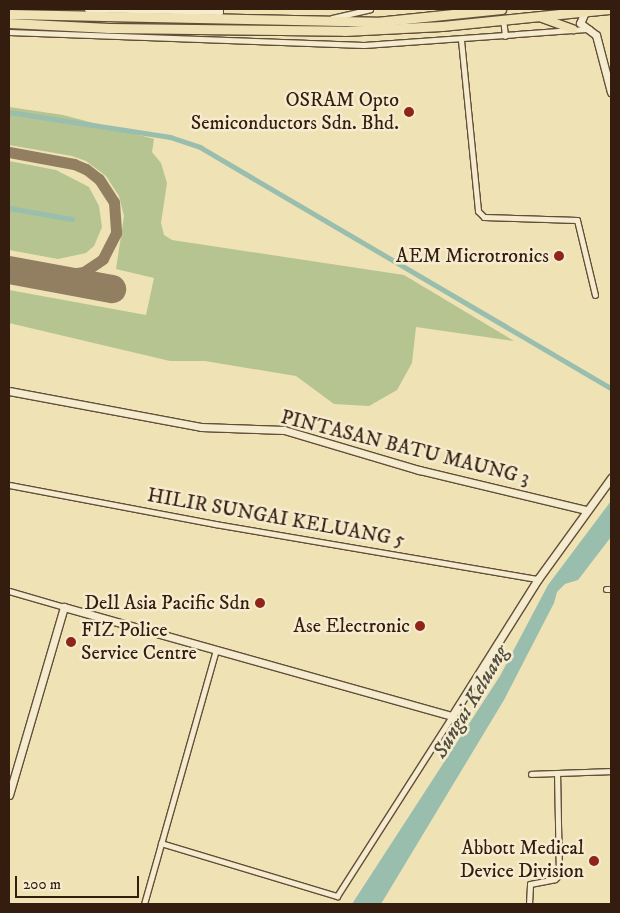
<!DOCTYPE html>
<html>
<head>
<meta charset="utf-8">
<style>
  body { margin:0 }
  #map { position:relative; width:620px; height:913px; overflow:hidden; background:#efe2b5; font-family:"IM FELL DW Pica",serif }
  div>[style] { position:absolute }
  .green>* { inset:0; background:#b5c491 }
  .water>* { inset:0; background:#9abead }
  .canal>* { height:4.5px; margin:-2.25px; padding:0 2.25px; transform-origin:2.25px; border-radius:2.25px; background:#9abead }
  .taxiway>* { height:11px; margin:-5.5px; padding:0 5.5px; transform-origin:5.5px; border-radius:5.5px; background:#927f62 }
  .runway>* { height:28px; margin:-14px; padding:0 14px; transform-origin:14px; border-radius:14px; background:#927f62 }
  .roads { filter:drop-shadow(1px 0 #634e38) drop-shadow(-1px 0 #634e38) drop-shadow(0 1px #634e38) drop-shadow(0 -1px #634e38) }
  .street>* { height:5px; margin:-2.5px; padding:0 2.5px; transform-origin:2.5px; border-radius:2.5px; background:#f5eccf }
  .secondary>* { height:7px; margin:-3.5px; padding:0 3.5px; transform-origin:3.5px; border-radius:3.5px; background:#f5eccf }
  .primary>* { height:8px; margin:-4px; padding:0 4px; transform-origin:4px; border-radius:4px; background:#efe2b5 }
  .highway>* { height:9px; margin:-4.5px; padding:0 4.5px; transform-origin:4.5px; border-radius:4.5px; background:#efe2b5 }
  .dots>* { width:14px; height:14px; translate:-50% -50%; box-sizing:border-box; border:2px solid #f5eccf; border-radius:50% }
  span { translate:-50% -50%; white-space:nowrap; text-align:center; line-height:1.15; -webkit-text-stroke:5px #f5eccf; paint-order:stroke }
  .poi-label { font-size:20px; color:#341c0e }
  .right { translate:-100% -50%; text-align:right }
  .left { translate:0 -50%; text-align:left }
  .street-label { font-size:20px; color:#341c0e }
  .water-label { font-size:21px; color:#534d3e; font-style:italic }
  .frame { position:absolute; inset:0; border:10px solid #341c0e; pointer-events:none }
  .scale { position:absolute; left:15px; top:876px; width:124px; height:22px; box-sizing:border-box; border:2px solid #341c0e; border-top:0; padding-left:6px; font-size:15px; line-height:18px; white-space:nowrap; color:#341c0e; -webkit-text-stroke:4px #f5eccf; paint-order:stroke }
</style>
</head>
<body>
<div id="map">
  <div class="green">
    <div style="clip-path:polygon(9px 107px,63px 115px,154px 139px,152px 152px,161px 163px,167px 183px,161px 223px,164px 235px,172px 240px,404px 275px,514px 341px,416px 327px,412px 363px,397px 390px,369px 406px,334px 404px,296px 376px,205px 361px,170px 361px,9px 323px,9px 290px,146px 315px,154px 278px,116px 269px,124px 216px,119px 196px,106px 176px,86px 161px,72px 156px,9px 145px)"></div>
    <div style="clip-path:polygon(9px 161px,56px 170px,89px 187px,99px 206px,102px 227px,94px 246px,86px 253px,58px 259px,9px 250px)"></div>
  </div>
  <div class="water">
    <div style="clip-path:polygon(611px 501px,611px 537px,578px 580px,565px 584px,557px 592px,554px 603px,504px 700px,381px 904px,352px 904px,500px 676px,548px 585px)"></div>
  </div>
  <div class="canal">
    <div style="left:9px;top:112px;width:163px;rotate:8.8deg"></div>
    <div style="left:170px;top:137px;width:32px;rotate:18deg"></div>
    <div style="left:200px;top:147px;width:476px;rotate:30.4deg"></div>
    <div style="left:9px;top:208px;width:64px;rotate:9.9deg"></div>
  </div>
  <div class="taxiway">
    <div style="left:9px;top:152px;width:66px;rotate:10.5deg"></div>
    <div style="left:74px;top:164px;width:13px;rotate:23deg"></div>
    <div style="left:86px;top:169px;width:16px;rotate:38deg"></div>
    <div style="left:99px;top:179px;width:27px;rotate:57deg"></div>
    <div style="left:114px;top:202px;width:31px;rotate:86deg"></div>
    <div style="left:116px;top:233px;width:29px;rotate:117deg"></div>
    <div style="left:103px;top:259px;width:23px;rotate:146deg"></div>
    <div style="left:84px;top:272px;width:37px;rotate:172deg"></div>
  </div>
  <div class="runway">
    <div style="left:9px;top:270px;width:105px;rotate:10.5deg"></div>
  </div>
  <div class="roads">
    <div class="street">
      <div style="left:87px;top:9px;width:133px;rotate:1.3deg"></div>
      <div style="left:220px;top:12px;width:3px;rotate:-90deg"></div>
      <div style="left:332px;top:18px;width:39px;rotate:-13deg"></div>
      <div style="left:503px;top:19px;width:17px;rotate:83deg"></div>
      <div style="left:9px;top:32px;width:355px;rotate:2.1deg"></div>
      <div style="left:364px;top:45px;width:226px;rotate:-4.1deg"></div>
      <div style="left:461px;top:40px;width:172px;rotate:84.3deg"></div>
      <div style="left:478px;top:211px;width:8px;rotate:45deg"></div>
      <div style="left:484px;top:217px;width:93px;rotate:1.8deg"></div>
      <div style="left:577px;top:220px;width:77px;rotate:76.5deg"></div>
      <div style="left:9px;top:485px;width:210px;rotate:10.7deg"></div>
      <div style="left:215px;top:524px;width:328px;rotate:9.7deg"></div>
      <div style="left:606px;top:589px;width:5px"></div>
      <div style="left:9px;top:591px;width:57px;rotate:16.2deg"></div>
      <div style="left:531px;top:774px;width:80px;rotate:-2.1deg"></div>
      <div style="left:161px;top:843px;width:184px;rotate:16.8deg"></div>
      <div style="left:337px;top:896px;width:214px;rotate:-57.4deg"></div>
      <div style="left:144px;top:904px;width:264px;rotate:-74.2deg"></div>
      <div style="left:529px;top:904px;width:20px;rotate:-87deg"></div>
      <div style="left:530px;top:884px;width:25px;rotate:-11deg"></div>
      <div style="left:555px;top:879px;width:6px;rotate:-45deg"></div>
      <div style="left:559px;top:875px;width:102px;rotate:-91.1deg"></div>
    </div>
    <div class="secondary">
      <div style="left:585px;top:12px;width:12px;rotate:114deg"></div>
      <div style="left:580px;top:23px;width:20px;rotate:37deg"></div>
      <div style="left:596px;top:35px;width:59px;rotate:75.3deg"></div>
      <div style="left:9px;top:391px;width:195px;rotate:10.6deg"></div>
      <div style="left:201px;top:427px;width:83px;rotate:2.1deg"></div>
      <div style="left:284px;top:430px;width:141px;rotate:16.5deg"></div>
      <div style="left:419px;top:470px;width:172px;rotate:13.5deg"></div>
      <div style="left:9px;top:795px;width:196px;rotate:-73.7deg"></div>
      <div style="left:64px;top:607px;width:403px;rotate:15.7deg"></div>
      <div style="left:452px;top:716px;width:162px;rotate:-57.9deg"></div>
      <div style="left:538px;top:579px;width:125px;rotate:-54.1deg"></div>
    </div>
    <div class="primary">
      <div style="left:542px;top:18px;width:33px;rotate:20deg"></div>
    </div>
    <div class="highway">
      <div style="left:9px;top:14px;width:367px;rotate:1.2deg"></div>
      <div style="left:376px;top:22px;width:126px;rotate:-5.9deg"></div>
      <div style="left:9px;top:23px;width:100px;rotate:2.9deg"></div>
      <div style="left:109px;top:28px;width:235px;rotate:0.7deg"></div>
      <div style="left:344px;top:31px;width:98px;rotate:-2.9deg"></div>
      <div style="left:442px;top:26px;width:168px;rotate:-5.8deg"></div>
    </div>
  </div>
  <div class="dots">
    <div style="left:409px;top:112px;background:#8f2418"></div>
    <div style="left:559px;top:256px;background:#8f2418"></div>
    <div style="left:260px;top:603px;background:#8f2418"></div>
    <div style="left:420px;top:626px;background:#8f2418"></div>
    <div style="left:71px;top:642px;background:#8f2418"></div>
    <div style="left:594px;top:861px;background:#8f2418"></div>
  </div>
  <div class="poi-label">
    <span class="right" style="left:399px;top:112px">OSRAM Opto<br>Semiconductors Sdn. Bhd.</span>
    <span class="right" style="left:549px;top:256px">AEM Microtronics</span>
    <span class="right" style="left:250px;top:603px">Dell Asia Pacific Sdn</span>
    <span class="right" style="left:410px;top:626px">Ase Electronic</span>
    <span class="left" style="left:81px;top:642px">FIZ Police<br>Service Centre</span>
    <span class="right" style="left:584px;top:860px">Abbott Medical<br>Device Division</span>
  </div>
  <div class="street-label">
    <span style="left:405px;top:448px;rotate:14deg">PINTASAN BATU MAUNG 3</span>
    <span style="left:276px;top:518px;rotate:10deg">HILIR SUNGAI KELUANG 5</span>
  </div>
  <div class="water-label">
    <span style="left:471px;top:702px;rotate:-59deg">Sungai Keluang</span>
  </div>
  <div class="frame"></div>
  <div class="scale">200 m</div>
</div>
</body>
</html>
